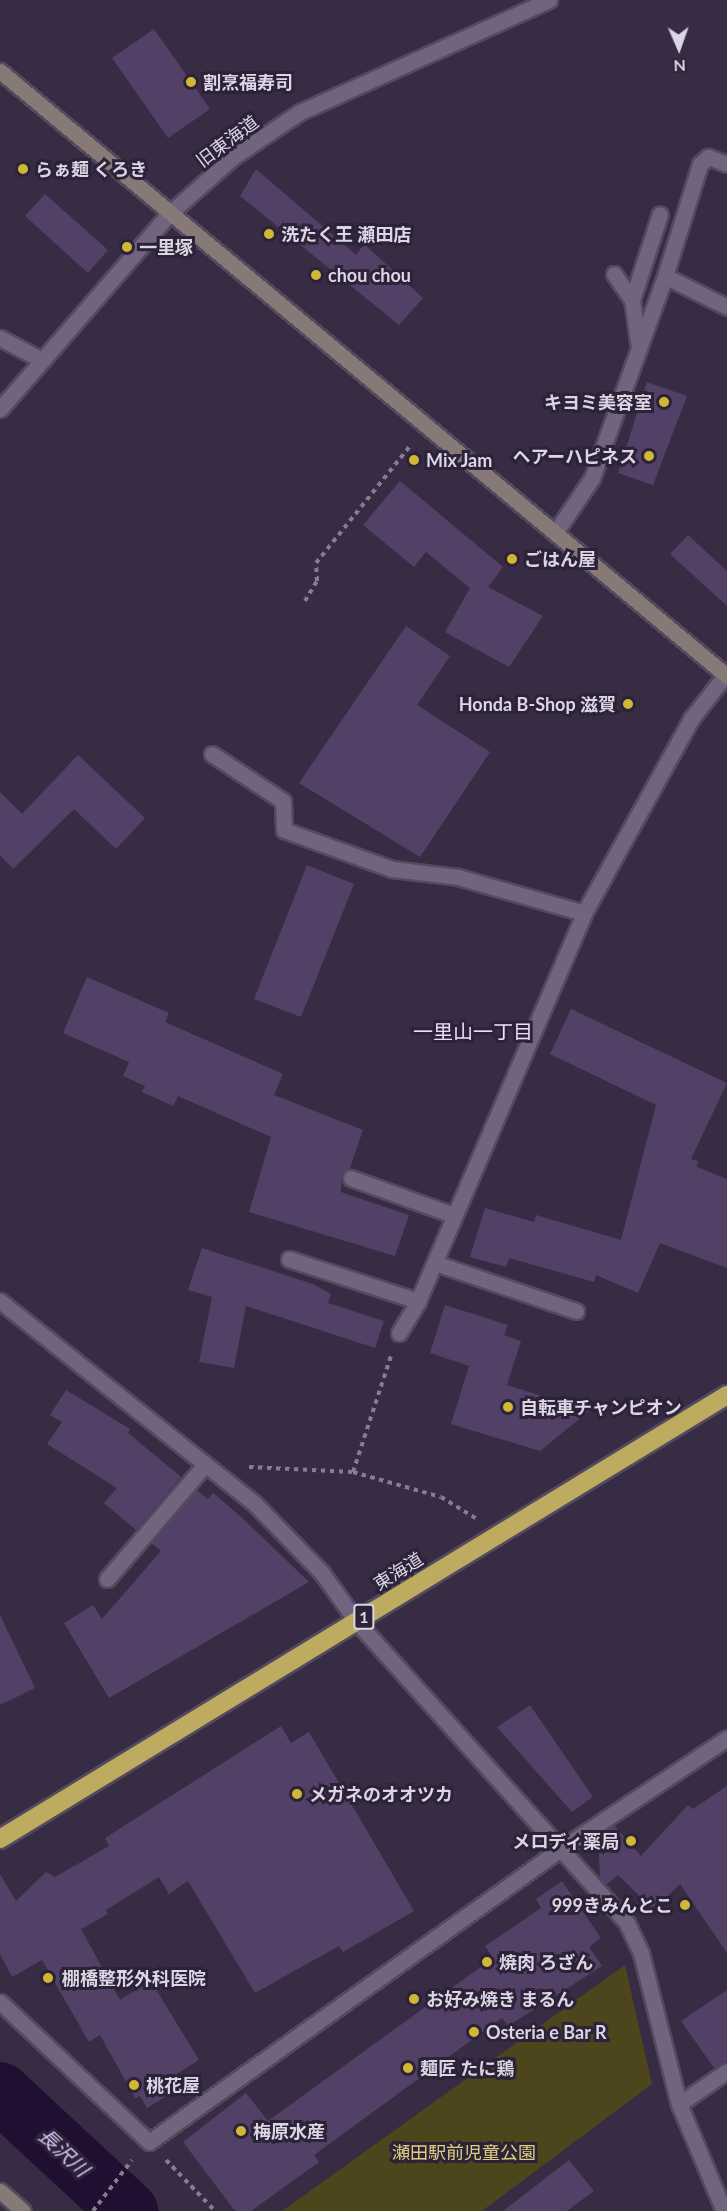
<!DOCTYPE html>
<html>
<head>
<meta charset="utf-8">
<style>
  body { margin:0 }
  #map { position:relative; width:727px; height:2211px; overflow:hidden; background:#372c44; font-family:Lato,"Noto Sans JP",sans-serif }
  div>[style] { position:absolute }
  .green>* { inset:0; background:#4d451c }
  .river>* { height:60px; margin:-30px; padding:0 30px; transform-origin:30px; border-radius:30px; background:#210f31 }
  .building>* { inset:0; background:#524067 }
  .path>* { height:4px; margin-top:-2px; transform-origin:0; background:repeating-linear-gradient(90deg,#867d91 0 4.5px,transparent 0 9px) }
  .roads { filter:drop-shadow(2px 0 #544a5e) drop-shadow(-2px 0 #544a5e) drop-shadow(0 2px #544a5e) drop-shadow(0 -2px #544a5e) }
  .lane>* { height:15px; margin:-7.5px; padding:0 7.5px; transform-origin:7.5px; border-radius:7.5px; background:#70647f }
  .street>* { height:15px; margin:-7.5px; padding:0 7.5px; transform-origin:7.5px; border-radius:7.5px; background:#70647f }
  .secondary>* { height:15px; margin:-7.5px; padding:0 7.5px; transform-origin:7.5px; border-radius:7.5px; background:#877a76 }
  .highway>* { height:18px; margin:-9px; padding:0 9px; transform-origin:9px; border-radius:9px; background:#bdac60 }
  .dots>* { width:16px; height:16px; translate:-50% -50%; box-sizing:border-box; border:3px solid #2d2339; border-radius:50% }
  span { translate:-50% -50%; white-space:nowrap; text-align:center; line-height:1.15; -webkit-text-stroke:6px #2d2339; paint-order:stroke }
  .shield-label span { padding:2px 4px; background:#2d2339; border:2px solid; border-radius:4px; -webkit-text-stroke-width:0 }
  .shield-label { font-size:16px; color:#dbd5e4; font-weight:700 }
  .poi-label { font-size:18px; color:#dbd5e4; font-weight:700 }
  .left { translate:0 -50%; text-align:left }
  .right { translate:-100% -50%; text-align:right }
  .street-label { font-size:18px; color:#dbd5e4 }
  .park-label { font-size:18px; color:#ddcd81 }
  .neighbourhood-label { font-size:20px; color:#eaddfc }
  .water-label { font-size:20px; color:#d8c0f6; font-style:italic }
  .north { position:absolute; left:649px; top:18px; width:60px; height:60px; -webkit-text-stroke:4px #2d2339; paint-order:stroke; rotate:178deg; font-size:16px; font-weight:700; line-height:24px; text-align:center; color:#dbd5e4 }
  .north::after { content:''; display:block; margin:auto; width:21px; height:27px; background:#dbd5e4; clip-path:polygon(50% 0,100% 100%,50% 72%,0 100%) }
</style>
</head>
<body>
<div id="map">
  <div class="green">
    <div style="clip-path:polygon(625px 1965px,652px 2084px,482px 2211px,282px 2211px)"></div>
  </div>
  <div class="river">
    <div style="left:0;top:2092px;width:175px;rotate:42.9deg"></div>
  </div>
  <div class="building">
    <div style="clip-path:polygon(154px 29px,210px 109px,168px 138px,112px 58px)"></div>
    <div style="clip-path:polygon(256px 169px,356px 255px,364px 244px,423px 298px,399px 325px,240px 196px)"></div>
    <div style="clip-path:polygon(45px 194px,108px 250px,88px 273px,25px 216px)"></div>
    <div style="clip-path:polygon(647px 382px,687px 396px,653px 485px,618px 473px)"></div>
    <div style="clip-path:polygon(400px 481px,503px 567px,488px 587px,543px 616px,509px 667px,445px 632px,470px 588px,426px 552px,414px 567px,363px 525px)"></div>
    <div style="clip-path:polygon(688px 535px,727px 571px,727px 606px,670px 554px)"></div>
    <div style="clip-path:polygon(406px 626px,450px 656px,417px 705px,490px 752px,420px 857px,299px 783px)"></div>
    <div style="clip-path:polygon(78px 755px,145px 818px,116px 849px,74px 809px,13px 869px,0 855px,0 792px,22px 814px)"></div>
    <div style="clip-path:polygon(307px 865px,354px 884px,301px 1017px,254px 999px)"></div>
    <div style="clip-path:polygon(87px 977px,169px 1013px,165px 1022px,283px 1074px,274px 1095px,363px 1130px,350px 1168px,342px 1175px,341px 1192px,409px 1215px,395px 1256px,249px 1212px,271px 1137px,178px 1096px,173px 1106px,142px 1092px,145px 1086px,123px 1076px,129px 1062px,63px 1033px)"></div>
    <div style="clip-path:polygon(571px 1009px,727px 1083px,691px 1159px,698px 1161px,697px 1167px,727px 1179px,727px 1268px,660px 1243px,638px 1293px,596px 1275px,594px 1282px,509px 1258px,506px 1267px,470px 1257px,485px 1208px,534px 1222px,536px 1215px,621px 1240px,656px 1105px,550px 1054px)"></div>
    <div style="clip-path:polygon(202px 1248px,313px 1284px,331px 1294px,328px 1303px,384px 1321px,375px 1348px,246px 1306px,234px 1368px,199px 1362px,212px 1297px,188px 1290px)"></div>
    <div style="clip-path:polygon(445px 1305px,508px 1325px,504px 1335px,521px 1341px,507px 1385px,589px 1411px,540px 1451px,451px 1424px,469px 1366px,430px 1353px)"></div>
    <div style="clip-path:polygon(66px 1390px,130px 1429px,128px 1433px,181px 1477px,136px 1530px,104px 1503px,117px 1488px,47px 1444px,62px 1422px,50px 1415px)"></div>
    <div style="clip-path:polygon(197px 1490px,208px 1499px,213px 1493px,239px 1515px,309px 1582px,109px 1698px,64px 1623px,93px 1605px,102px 1619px,161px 1551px,151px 1543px)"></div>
    <div style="clip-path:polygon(0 1615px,35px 1688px,0 1705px)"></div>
    <div style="clip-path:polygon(530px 1705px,593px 1797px,572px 1812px,497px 1727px)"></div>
    <div style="clip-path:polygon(281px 1726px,291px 1743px,309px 1732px,414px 1911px,343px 1952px,339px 1946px,255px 1993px,188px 1881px,169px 1894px,159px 1877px,106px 1910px,108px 1914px,81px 1929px,120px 2000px,151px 1981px,199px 2060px,172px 2077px,176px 2090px,147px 2108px,140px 2096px,135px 2098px,100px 2035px,89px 2042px,42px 1960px,12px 1977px,0 1954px,0 1874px,16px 1901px,46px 1872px,55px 1877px,109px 1846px,105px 1838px)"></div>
    <div style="clip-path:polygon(727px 1786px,727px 1953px,680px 1884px,654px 1910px,618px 1875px,606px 1885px,600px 1878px,598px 1836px,614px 1825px,641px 1856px,688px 1805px,693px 1809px)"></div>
    <div style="clip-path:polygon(562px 1881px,601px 1938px,589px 1947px,602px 1966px,508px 2026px,502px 2018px,314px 2155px,319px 2162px,251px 2211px,235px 2211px,183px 2142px,246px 2093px,268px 2121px,493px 1958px,485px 1946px,541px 1908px,536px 1899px)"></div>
    <div style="clip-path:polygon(727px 1990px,727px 2061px,714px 2068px,681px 2021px)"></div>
    <div style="clip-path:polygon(569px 2160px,594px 2191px,567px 2211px,503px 2211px)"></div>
  </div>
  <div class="path">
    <div style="left:305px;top:601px;width:23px;rotate:-59deg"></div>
    <div style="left:317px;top:581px;width:18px;rotate:-93deg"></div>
    <div style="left:316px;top:563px;width:151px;rotate:-51.2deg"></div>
    <div style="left:249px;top:1467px;width:104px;rotate:2.8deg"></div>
    <div style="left:353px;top:1472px;width:91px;rotate:15.9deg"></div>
    <div style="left:441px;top:1497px;width:42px;rotate:31.4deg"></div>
    <div style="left:353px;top:1472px;width:122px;rotate:-71.9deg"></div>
    <div style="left:166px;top:2160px;width:71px;rotate:46.1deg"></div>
    <div style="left:93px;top:2211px;width:64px;rotate:-52.6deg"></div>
  </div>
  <div class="roads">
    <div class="lane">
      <div style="left:614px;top:274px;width:32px;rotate:55deg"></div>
      <div style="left:665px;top:276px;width:117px;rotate:-72.6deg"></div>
      <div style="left:700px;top:164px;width:11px;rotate:-41deg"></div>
      <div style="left:708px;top:157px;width:20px;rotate:20deg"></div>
      <div style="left:639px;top:348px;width:49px;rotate:-98.3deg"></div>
      <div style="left:632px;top:300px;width:90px;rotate:-72deg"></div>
    </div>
    <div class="street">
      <div style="left:0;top:338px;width:47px;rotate:27.6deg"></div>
      <div style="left:0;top:409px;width:259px;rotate:-49.1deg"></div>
      <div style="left:170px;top:213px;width:84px;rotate:-41.6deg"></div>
      <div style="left:233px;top:157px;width:81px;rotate:-33.9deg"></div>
      <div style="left:300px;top:112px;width:273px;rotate:-24.2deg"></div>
      <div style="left:555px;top:533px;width:66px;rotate:-56.1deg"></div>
      <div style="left:592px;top:478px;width:215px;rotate:-70.1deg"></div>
      <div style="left:665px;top:276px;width:69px;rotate:26.6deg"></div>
      <div style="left:212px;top:754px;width:85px;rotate:33.5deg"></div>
      <div style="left:283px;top:801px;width:29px;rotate:88deg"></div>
      <div style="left:284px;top:830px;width:115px;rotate:19.9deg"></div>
      <div style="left:392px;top:869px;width:66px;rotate:6.9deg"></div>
      <div style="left:458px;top:877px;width:131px;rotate:15.9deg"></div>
      <div style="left:351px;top:1178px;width:109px;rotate:19.9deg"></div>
      <div style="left:289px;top:1259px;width:136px;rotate:18deg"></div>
      <div style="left:435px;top:1263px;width:149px;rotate:18.8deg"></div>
      <div style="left:0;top:1301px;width:326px;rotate:38.5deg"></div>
      <div style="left:255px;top:1504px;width:96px;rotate:45.8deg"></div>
      <div style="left:322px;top:1573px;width:60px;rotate:54.5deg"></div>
      <div style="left:357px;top:1622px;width:404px;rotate:48.1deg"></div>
      <div style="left:627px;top:1923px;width:33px;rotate:65deg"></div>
      <div style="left:641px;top:1953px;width:156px;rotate:75.9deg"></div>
      <div style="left:679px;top:2104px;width:116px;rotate:67.2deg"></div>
      <div style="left:399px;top:1333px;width:37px;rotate:-59deg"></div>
      <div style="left:418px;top:1301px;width:422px;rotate:-66.8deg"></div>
      <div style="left:584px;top:913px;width:222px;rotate:-61.1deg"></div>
      <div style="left:691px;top:719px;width:58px;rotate:-52deg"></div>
      <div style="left:107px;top:1579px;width:149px;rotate:-49.4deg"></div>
      <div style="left:0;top:2002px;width:204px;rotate:43.2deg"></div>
      <div style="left:149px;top:2142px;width:507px;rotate:-35.45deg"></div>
      <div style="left:562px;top:1848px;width:198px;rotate:-33.7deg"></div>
      <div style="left:679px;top:2104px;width:58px;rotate:-34.5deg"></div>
    </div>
    <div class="secondary">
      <div style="left:0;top:71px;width:946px;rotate:39.77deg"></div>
      <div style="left:0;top:2191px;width:30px;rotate:41deg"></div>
    </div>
    <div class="highway">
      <div style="left:0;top:1839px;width:852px;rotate:-31.41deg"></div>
    </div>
  </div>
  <div class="dots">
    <div style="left:191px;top:82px;background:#d1b736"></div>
    <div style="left:23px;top:169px;background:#d1b736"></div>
    <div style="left:269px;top:234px;background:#d1b736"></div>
    <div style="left:127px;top:247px;background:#d1b736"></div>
    <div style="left:316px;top:275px;background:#d1b736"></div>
    <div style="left:664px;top:402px;background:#d1b736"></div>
    <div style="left:649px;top:456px;background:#d1b736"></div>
    <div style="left:414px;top:460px;background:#d1b736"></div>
    <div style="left:512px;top:559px;background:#d1b736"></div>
    <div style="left:628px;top:704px;background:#d1b736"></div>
    <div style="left:508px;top:1407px;background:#d1b736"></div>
    <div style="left:297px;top:1794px;background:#d1b736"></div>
    <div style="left:631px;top:1841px;background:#d1b736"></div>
    <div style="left:685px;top:1905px;background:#d1b736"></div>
    <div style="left:487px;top:1962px;background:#d1b736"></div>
    <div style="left:48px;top:1978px;background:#d1b736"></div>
    <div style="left:414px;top:1999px;background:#d1b736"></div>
    <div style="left:474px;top:2032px;background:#d1b736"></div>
    <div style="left:408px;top:2068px;background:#d1b736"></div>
    <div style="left:134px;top:2085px;background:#d1b736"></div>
    <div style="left:241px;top:2131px;background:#d1b736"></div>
  </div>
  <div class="shield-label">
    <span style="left:364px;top:1617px">1</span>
  </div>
  <div class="poi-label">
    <span class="left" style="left:203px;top:82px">割烹福寿司</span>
    <span class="left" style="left:35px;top:169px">らぁ麺 くろき</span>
    <span class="left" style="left:281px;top:234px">洗たく王 瀬田店</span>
    <span class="left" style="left:139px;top:247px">一里塚</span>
    <span class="left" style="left:328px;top:275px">chou chou</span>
    <span class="right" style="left:652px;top:402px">キヨミ美容室</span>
    <span class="right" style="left:637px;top:456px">ヘアーハピネス</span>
    <span class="left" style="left:426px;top:460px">Mix Jam</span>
    <span class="left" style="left:524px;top:559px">ごはん屋</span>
    <span class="right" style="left:616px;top:704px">Honda B-Shop 滋賀</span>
    <span class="left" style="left:520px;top:1407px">自転車チャンピオン</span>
    <span class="left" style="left:309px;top:1794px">メガネのオオツカ</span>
    <span class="right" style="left:619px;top:1841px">メロディ薬局</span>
    <span class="right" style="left:673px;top:1905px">999きみんとこ</span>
    <span class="left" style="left:499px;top:1962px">焼肉 ろざん</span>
    <span class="left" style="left:62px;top:1978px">棚橋整形外科医院</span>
    <span class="left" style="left:426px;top:1999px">お好み焼き まるん</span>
    <span class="left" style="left:486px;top:2032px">Osteria e Bar R</span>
    <span class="left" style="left:420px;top:2068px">麺匠 たに鶏</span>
    <span class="left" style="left:146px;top:2085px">桃花屋</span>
    <span class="left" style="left:253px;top:2131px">梅原水産</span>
  </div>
  <div class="street-label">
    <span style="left:227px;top:141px;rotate:-37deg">旧東海道</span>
    <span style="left:398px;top:1571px;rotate:-32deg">東海道</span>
  </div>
  <div class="park-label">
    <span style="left:464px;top:2152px">瀬田駅前児童公園</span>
  </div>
  <div class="neighbourhood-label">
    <span style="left:473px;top:1031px">一里山一丁目</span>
  </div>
  <div class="water-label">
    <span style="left:64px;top:2152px;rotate:43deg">長沢川</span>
  </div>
  <div class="north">N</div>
</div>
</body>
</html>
